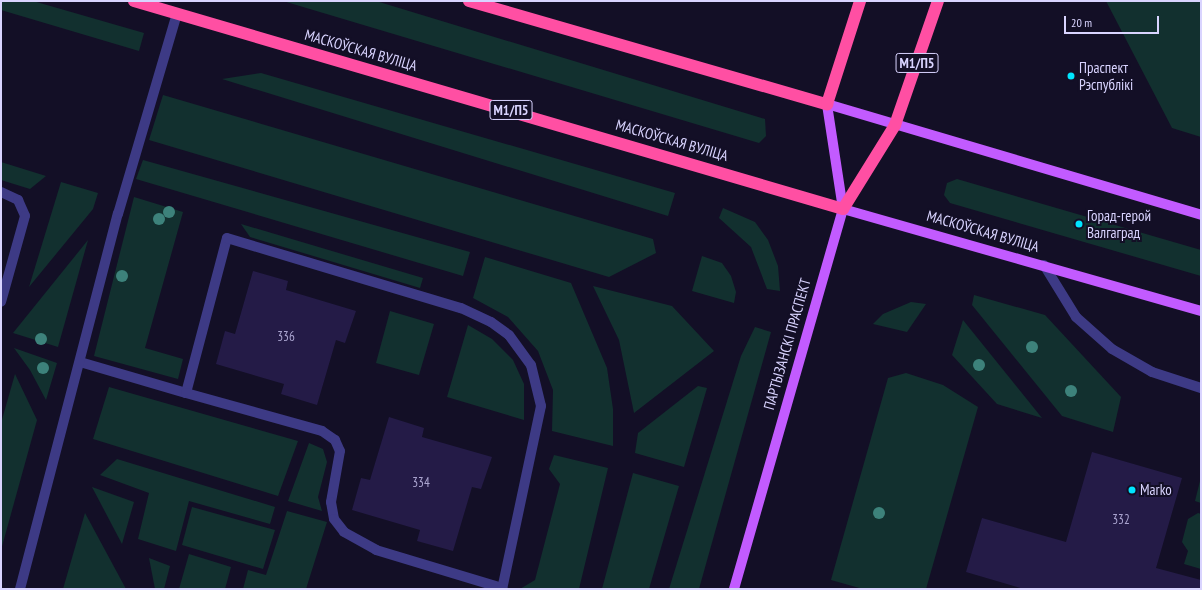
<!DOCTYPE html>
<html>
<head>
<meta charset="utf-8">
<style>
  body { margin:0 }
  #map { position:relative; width:1202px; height:590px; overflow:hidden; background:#130f26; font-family:"PT Sans Narrow",sans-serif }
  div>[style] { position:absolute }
  .green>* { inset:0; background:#12302f }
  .building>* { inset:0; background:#241b47 }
  .minor>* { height:10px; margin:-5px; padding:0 5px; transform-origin:5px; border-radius:5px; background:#3d3a85 }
  .major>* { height:10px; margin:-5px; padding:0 5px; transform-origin:5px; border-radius:5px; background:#c25bff }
  .highway>* { height:12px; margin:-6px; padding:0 6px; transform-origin:6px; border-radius:6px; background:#ff4fa3 }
  .trees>* { width:12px; height:12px; margin:-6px; border-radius:50%; background:#3d827b }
  .dots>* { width:11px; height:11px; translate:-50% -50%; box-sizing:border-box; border:2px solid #130f26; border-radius:50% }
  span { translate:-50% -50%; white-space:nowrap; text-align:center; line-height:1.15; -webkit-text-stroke:4px #130f26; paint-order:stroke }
  .number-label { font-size:13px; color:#aca6d1 }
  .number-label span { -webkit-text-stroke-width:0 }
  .shield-label span { padding:1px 3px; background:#130f26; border:1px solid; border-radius:3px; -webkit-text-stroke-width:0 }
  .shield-label { font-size:14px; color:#d9d4ff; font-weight:700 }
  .street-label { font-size:15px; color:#d9d4ff }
  .poi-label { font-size:15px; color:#d9d4ff }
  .left { translate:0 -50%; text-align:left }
  .frame { position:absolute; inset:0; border:2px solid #d9d4ff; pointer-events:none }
  .scale { position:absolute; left:1064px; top:16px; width:95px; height:18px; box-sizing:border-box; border:2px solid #d9d4ff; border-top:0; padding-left:5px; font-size:12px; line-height:14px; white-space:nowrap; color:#d9d4ff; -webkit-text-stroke:3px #130f26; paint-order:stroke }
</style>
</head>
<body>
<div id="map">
  <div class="green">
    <div style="clip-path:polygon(1px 1px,33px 1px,144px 33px,139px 51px,1px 10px)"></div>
    <div style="clip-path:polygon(283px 1px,376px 1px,765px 119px,766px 136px,759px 143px)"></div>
    <div style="clip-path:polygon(1106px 1px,1201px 1px,1201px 137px,1172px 128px)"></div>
    <div style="clip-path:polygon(261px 73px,675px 193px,668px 216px,222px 79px)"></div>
    <div style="clip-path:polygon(163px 95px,653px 239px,656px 253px,609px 277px,149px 140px)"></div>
    <div style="clip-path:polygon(143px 160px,470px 252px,463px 276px,136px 179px)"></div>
    <div style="clip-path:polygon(1px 162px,46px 176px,30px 189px,1px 180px)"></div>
    <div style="clip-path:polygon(957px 179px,1201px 250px,1201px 276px,950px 203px,944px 195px,947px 183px)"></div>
    <div style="clip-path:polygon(61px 182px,98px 193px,93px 209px,29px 287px)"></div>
    <div style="clip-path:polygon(134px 197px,183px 212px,145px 348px,183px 359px,178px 379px,94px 356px)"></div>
    <div style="clip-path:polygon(723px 208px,755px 222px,768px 240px,778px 266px,780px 291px,767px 289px,751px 247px,719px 218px)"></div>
    <div style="clip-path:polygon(241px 224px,423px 278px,420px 288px,250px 237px)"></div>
    <div style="clip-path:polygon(88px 240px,58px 347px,13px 333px)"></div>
    <div style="clip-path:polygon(702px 256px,722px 263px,731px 276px,736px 292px,734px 303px,692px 291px)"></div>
    <div style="clip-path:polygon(485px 257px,571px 283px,607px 368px,613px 409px,613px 446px,552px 431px,553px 390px,538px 351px,508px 317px,473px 298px)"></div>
    <div style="clip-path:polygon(593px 286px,672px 306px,714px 351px,634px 413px,619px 340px)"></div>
    <div style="clip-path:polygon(974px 295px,1045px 315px,1121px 397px,1113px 432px,1062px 416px,972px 305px)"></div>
    <div style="clip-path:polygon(911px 302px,926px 304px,907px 332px,873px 324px,883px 314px)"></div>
    <div style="clip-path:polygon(390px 311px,434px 324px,419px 375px,376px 363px)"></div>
    <div style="clip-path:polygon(963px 320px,1042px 418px,997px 404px,952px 355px)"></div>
    <div style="clip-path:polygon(468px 325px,492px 339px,513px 360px,524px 384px,524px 420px,447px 397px)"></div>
    <div style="clip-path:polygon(755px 327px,771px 332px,699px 589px,669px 589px,741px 356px)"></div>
    <div style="clip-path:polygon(14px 348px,57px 363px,46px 400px,30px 370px)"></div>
    <div style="clip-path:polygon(906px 373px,943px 385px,978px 407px,926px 589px,863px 589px,831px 580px,888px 378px)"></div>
    <div style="clip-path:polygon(15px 374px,37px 420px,1px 550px,1px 423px)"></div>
    <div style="clip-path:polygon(698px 386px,707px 388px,684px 467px,635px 453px,638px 433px)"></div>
    <div style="clip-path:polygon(109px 387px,298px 441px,278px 496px,93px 439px)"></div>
    <div style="clip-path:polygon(309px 443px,323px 449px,327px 462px,318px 497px,322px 511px,288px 501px)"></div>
    <div style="clip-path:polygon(554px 455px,608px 468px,579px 589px,520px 589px,535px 580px,560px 484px,549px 469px)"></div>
    <div style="clip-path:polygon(117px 459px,275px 507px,270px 524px,189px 501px,176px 551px,138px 539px,149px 493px,100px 475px)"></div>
    <div style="clip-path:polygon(633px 473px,679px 486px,649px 589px,602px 589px)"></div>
    <div style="clip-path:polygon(1201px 477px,1201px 503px,1195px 501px)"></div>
    <div style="clip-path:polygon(92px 487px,134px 502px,122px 544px)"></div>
    <div style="clip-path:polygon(192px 507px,275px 530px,263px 569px,182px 545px)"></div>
    <div style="clip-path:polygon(287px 511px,327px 522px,306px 589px,243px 589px,248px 570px,266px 575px)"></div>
    <div style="clip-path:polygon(85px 513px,126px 589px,63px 589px)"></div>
    <div style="clip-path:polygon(1198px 513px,1201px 514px,1201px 569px,1184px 564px,1188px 551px,1182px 542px,1188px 519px)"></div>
    <div style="clip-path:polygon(189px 554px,231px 567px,225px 589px,179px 589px)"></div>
    <div style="clip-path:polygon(149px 558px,170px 566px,164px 589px,155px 589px)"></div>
  </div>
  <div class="building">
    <div style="clip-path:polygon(253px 271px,288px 281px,286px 290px,356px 311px,345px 343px,336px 340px,317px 405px,281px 394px,284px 384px,216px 364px,225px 331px,235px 334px)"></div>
    <div style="clip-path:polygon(389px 417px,424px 428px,422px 437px,492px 457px,481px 489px,472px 487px,453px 551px,417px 541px,420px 530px,352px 510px,361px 478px,370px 480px)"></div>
    <div style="clip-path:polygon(1092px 452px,1182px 478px,1156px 568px,1201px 580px,1201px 589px,1024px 589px,966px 572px,982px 518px,1066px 542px)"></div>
  </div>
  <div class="minor">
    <div style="left:1px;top:192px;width:19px;rotate:25deg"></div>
    <div style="left:18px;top:200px;width:17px;rotate:66deg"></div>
    <div style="left:25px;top:216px;width:89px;rotate:105.6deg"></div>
    <div style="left:1044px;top:265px;width:61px;rotate:58.4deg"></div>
    <div style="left:1076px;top:317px;width:48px;rotate:41.6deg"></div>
    <div style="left:1112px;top:349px;width:46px;rotate:29.9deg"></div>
    <div style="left:1152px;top:372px;width:52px;rotate:18.1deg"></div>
    <div style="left:80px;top:362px;width:110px;rotate:16.3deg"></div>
    <div style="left:186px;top:393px;width:160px;rotate:-75.2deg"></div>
    <div style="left:227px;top:238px;width:244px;rotate:16.7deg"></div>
    <div style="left:461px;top:308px;width:33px;rotate:25deg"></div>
    <div style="left:491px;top:322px;width:22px;rotate:36deg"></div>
    <div style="left:509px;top:335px;width:37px;rotate:54deg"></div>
    <div style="left:531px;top:365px;width:42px;rotate:76.3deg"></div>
    <div style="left:541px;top:406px;width:187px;rotate:102deg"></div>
    <div style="left:186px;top:393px;width:141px;rotate:15.6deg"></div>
    <div style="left:322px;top:431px;width:16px;rotate:35deg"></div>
    <div style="left:335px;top:440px;width:12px;rotate:66deg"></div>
    <div style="left:340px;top:451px;width:52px;rotate:100deg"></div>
    <div style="left:331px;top:502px;width:17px;rotate:80deg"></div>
    <div style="left:334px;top:519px;width:16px;rotate:52deg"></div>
    <div style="left:344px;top:532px;width:37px;rotate:29deg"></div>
    <div style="left:376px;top:550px;width:132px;rotate:16.8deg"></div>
    <div style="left:20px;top:589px;width:388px;rotate:-75.4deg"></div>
    <div style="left:118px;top:214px;width:209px;rotate:-73.6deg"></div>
  </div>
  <div class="major">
    <div style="left:843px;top:209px;width:372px;rotate:15.9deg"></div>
    <div style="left:734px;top:589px;width:395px;rotate:-74deg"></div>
    <div style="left:843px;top:209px;width:106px;rotate:-98.7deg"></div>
    <div style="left:827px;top:104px;width:390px;rotate:16.5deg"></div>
  </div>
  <div class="highway">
    <div style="left:134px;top:1px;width:739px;rotate:16.35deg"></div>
    <div style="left:843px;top:209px;width:99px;rotate:-58.2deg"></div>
    <div style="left:895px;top:125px;width:131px;rotate:-70.9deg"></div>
    <div style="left:469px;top:1px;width:373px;rotate:16.1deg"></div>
    <div style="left:827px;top:104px;width:108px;rotate:-72.2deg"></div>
  </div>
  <div class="trees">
    <div style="left:169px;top:212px"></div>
    <div style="left:159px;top:219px"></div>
    <div style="left:122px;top:276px"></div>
    <div style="left:41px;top:339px"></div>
    <div style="left:1032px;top:347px"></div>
    <div style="left:979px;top:365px"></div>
    <div style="left:43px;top:368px"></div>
    <div style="left:1071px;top:391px"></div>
    <div style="left:879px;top:513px"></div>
  </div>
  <div class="dots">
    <div style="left:1071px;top:76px;background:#00e5ff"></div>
    <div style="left:1079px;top:224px;background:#00e5ff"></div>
    <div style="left:1132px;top:490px;background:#00e5ff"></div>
  </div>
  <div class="number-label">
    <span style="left:286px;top:337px">336</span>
    <span style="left:421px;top:483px">334</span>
    <span style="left:1121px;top:520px">332</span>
  </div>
  <div class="shield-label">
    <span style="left:917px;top:63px">М1/П5</span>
    <span style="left:511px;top:110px">М1/П5</span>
  </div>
  <div class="street-label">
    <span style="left:361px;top:50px;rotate:16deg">МАСКОЎСКАЯ ВУЛІЦА</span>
    <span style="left:672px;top:140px;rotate:16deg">МАСКОЎСКАЯ ВУЛІЦА</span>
    <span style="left:983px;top:231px;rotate:16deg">МАСКОЎСКАЯ ВУЛІЦА</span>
    <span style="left:787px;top:344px;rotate:-74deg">ПАРТЫЗАНСКІ ПРАСПЕКТ</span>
  </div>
  <div class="poi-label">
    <span class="left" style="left:1079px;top:76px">Праспект<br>Рэспублікі</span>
    <span class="left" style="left:1087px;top:224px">Горад-герой<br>Валгаград</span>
    <span class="left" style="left:1140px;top:490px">Marko</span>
  </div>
  <div class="frame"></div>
  <div class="scale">20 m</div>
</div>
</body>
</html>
